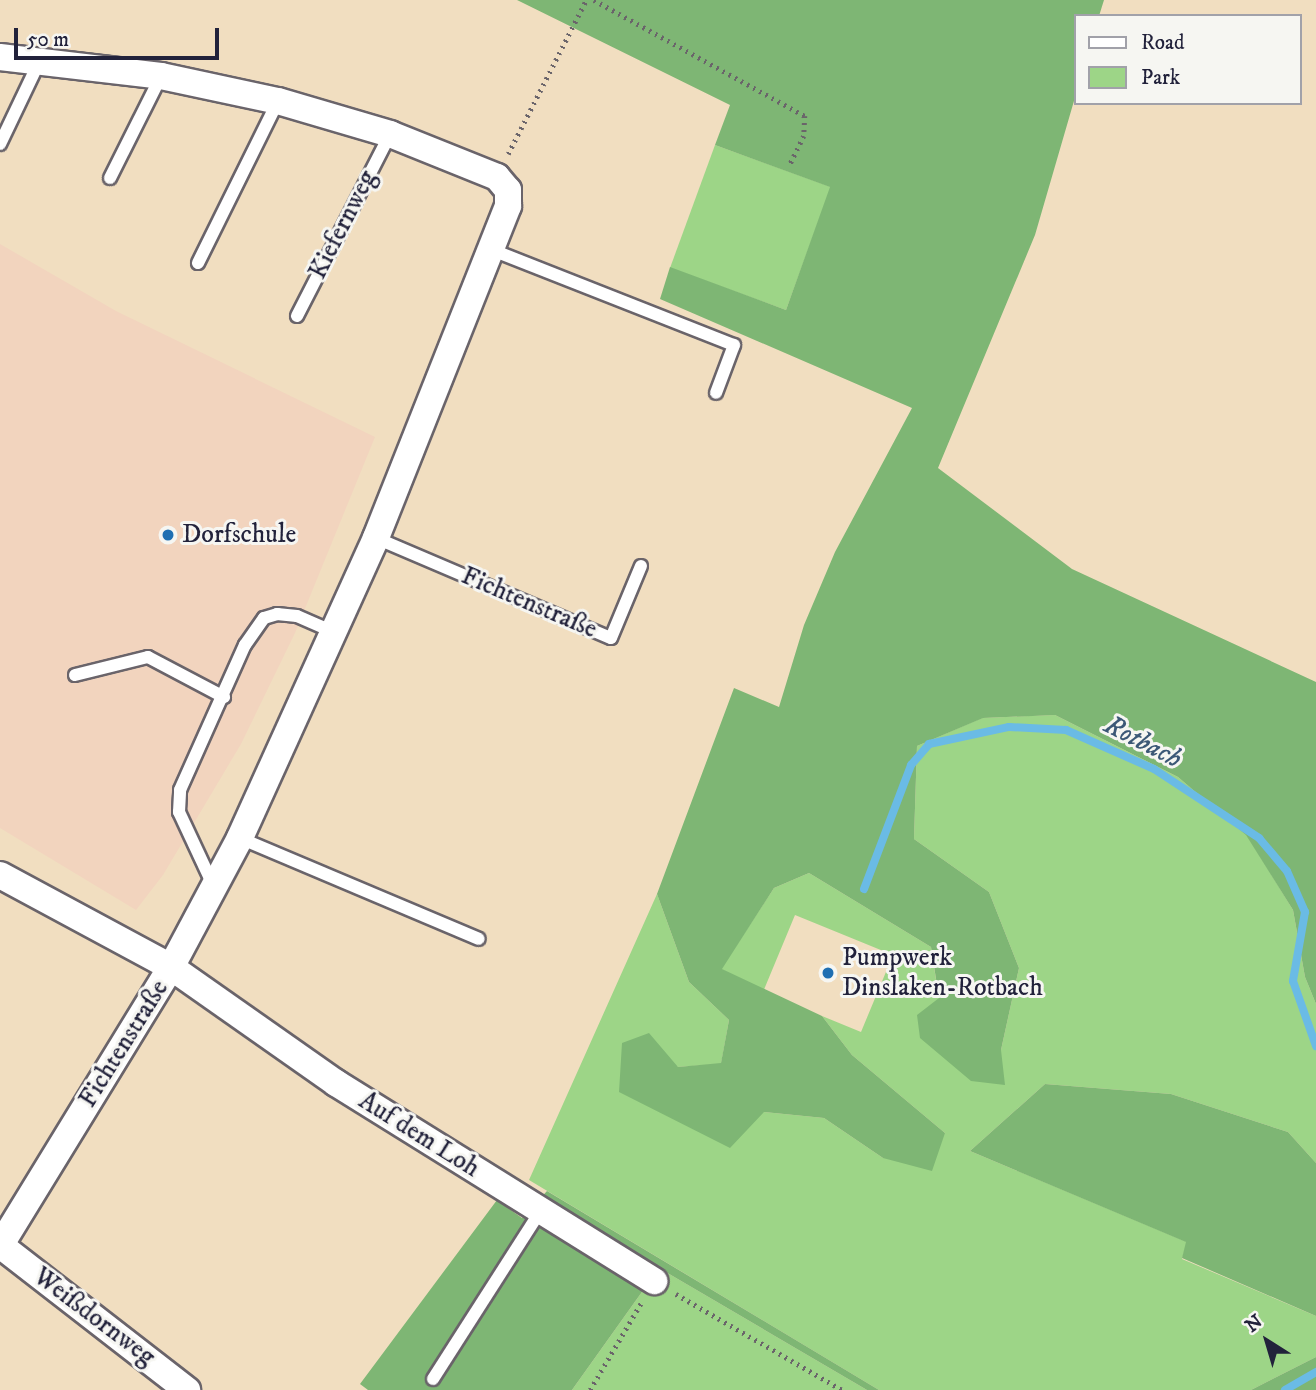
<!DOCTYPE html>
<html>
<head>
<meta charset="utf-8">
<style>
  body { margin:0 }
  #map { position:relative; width:1316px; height:1390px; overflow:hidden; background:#f1dec0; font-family:"IM FELL DW Pica",serif }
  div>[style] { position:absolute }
  .built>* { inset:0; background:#f2d4be }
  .green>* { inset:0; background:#9dd587 }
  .forest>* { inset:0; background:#7eb674 }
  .stream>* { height:8px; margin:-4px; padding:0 4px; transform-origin:4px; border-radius:4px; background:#6abbe5 }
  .path>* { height:4.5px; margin-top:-2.25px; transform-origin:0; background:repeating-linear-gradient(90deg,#6a646a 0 2px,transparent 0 7px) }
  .roads { filter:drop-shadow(2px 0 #6a646a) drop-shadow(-2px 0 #6a646a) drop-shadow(0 2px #6a646a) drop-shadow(0 -2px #6a646a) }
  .lane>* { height:12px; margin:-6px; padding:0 6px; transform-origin:6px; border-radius:6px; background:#fff }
  .street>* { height:26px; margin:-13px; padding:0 13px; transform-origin:13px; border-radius:13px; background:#fff }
  .dots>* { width:19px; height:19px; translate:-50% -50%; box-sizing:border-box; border:4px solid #f6f6f2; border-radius:50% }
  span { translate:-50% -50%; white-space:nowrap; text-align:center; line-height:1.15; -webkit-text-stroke:6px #f6f6f2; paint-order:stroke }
  .street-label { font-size:26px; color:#22223b }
  .poi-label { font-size:26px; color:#22223b }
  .left { translate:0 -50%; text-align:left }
  .water-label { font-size:28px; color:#3b5876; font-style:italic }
  .legend { position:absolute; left:1074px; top:14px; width:228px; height:91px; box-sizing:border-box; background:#f6f6f2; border:2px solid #a1a1a9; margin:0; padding:9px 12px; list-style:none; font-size:21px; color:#22223b }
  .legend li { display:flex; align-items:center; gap:14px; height:35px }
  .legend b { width:35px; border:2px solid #a1a1a9 }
  .north { position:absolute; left:1232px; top:1306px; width:70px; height:70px; -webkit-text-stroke:5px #f6f6f2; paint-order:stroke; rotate:323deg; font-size:19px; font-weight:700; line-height:28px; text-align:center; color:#22223b }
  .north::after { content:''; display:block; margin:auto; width:24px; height:32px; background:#22223b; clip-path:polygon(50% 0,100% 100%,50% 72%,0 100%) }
  .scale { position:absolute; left:14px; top:28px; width:205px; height:32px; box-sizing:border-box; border:4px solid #22223b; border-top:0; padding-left:9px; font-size:21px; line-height:24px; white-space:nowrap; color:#22223b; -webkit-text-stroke:5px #f6f6f2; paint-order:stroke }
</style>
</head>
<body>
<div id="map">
  <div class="built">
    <div style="clip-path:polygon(0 244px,116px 311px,375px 437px,295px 633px,241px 744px,163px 875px,136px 910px,0 828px)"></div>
  </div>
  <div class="green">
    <div style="clip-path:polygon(715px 145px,831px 187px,786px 310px,670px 268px)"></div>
    <div style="clip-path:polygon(1055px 715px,1178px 777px,1247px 835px,1293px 910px,1305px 977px,1316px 1004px,1316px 1163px,1288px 1132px,1171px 1094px,1045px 1084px,970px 1151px,1187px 1242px,1182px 1259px,1316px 1316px,1316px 1357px,1251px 1390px,879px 1390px,529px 1180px,657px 894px,689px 982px,729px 1020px,721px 1064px,678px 1067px,622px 1043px,764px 1112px,824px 1118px,883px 1158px,945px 1133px,852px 1055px,822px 1016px,861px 1032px,893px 955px,795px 915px,763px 992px,721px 969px,774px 888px,809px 873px,931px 947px,939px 999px,1001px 1050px,1019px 968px,989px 892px,914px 839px,917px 746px,982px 718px)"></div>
    <div style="clip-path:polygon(659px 1268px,867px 1390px,572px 1390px)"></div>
  </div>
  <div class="forest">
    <div style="clip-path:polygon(517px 0,1104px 0,1099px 16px,1076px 16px,1076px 94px,1035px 235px,938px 468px,1072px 569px,1316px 682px,1316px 1004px,1305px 977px,1293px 910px,1246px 835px,1178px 777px,1055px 715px,983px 718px,917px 746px,914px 839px,989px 892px,1019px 968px,1001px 1050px,1005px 1085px,971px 1081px,920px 1038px,917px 1015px,939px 998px,931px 947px,809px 873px,774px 888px,722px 969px,822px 1016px,852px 1055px,945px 1133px,932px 1171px,883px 1158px,824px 1118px,764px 1112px,730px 1148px,619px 1092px,622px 1043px,649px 1033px,678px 1067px,721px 1063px,729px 1020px,689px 982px,657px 894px,734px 688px,779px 707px,804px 625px,835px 552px,912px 408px,660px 299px,670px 267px,786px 310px,830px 187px,715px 145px,730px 105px)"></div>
    <div style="clip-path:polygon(1045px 1084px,1171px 1094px,1288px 1132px,1316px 1163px,1316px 1316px,1182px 1258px,1186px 1242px,970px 1151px)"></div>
    <div style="clip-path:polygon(547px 1191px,879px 1390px,867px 1390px,659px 1268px,572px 1390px,368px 1390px,360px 1384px,497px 1200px,522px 1218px)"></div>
    <div style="clip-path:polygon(1316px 1357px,1316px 1390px,1251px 1390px)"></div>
  </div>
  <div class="stream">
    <div style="left:864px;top:889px;width:133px;rotate:-69.2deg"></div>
    <div style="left:911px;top:765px;width:28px;rotate:-49deg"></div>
    <div style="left:929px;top:744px;width:82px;rotate:-12deg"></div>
    <div style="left:1009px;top:727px;width:57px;rotate:3deg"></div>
    <div style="left:1066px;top:730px;width:96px;rotate:23.9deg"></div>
    <div style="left:1154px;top:769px;width:126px;rotate:33.3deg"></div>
    <div style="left:1259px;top:838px;width:43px;rotate:49.7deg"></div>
    <div style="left:1287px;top:871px;width:45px;rotate:66.3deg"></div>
    <div style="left:1305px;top:912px;width:70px;rotate:99.9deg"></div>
    <div style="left:1293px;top:981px;width:69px;rotate:70.5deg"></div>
    <div style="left:1285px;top:1390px;width:36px;rotate:-30deg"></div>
  </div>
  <div class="path">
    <div style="left:594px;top:0;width:241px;rotate:28.8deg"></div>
    <div style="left:805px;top:116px;width:20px;rotate:93deg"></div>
    <div style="left:804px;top:136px;width:32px;rotate:116deg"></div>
    <div style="left:508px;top:154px;width:173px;rotate:-63.1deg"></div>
    <div style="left:676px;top:1294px;width:192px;rotate:30deg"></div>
    <div style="left:590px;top:1390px;width:101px;rotate:-59.6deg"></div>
  </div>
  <div class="roads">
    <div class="lane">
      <div style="left:0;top:144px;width:93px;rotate:-64.5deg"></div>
      <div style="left:110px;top:178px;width:114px;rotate:-63.4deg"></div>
      <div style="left:490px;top:249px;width:262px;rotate:21.5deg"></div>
      <div style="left:734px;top:345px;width:51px;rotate:110.6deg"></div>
      <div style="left:198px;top:263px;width:181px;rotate:-63.7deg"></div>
      <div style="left:297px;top:316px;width:204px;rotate:-62.9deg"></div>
      <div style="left:376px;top:538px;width:255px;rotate:23.1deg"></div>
      <div style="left:611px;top:638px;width:78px;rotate:-67.4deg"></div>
      <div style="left:75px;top:675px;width:75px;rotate:-13.9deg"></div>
      <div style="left:148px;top:657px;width:86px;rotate:27.8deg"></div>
      <div style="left:240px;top:838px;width:259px;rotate:22.9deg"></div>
      <div style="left:214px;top:887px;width:83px;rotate:-115deg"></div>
      <div style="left:179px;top:812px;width:22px;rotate:-87deg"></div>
      <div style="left:180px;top:790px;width:159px;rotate:-65.9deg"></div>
      <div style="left:245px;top:645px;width:33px;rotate:-55deg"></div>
      <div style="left:264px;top:618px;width:14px;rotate:-17deg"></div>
      <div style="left:277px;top:614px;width:20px;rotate:6deg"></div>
      <div style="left:297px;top:616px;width:40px;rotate:23.4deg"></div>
      <div style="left:433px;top:1379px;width:201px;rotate:-57.4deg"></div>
    </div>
    <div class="street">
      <div style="left:0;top:57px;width:162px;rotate:6.7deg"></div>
      <div style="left:161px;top:76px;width:120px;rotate:12.1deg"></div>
      <div style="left:278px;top:101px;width:117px;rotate:16.4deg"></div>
      <div style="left:390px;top:134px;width:115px;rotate:21.9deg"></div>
      <div style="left:497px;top:177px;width:17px;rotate:50deg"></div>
      <div style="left:508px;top:190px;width:16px;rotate:90deg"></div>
      <div style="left:508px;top:206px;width:357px;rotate:111.7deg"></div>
      <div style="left:376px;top:538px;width:329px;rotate:114.4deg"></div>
      <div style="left:240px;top:838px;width:146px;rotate:118.1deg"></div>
      <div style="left:171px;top:967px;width:327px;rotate:121.5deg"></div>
      <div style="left:0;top:875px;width:194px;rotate:28.3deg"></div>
      <div style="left:171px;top:967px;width:202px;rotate:35.1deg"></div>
      <div style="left:336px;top:1083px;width:375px;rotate:31.9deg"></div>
      <div style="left:0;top:1245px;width:237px;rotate:37.8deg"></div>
    </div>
  </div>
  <div class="dots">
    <div style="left:168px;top:535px;background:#1f6fb2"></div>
    <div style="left:828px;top:973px;background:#1f6fb2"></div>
  </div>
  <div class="street-label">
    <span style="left:343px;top:225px;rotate:-63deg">Kiefernweg</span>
    <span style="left:529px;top:603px;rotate:23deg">Fichtenstraße</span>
    <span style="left:124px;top:1044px;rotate:-58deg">Fichtenstraße</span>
    <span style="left:419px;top:1135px;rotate:32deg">Auf dem Loh</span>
    <span style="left:94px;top:1317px;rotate:37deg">Weißdornweg</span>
  </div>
  <div class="poi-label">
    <span class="left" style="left:182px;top:535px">Dorfschule</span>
    <span class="left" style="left:842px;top:973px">Pumpwerk<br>Dinslaken-Rotbach</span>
  </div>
  <div class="water-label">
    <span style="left:1143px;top:742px;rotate:27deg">Rotbach</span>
  </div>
  <ul class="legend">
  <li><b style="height:9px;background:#fff"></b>Road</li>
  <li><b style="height:19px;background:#9dd587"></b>Park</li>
  </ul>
  <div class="north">N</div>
  <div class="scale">50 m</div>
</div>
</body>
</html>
